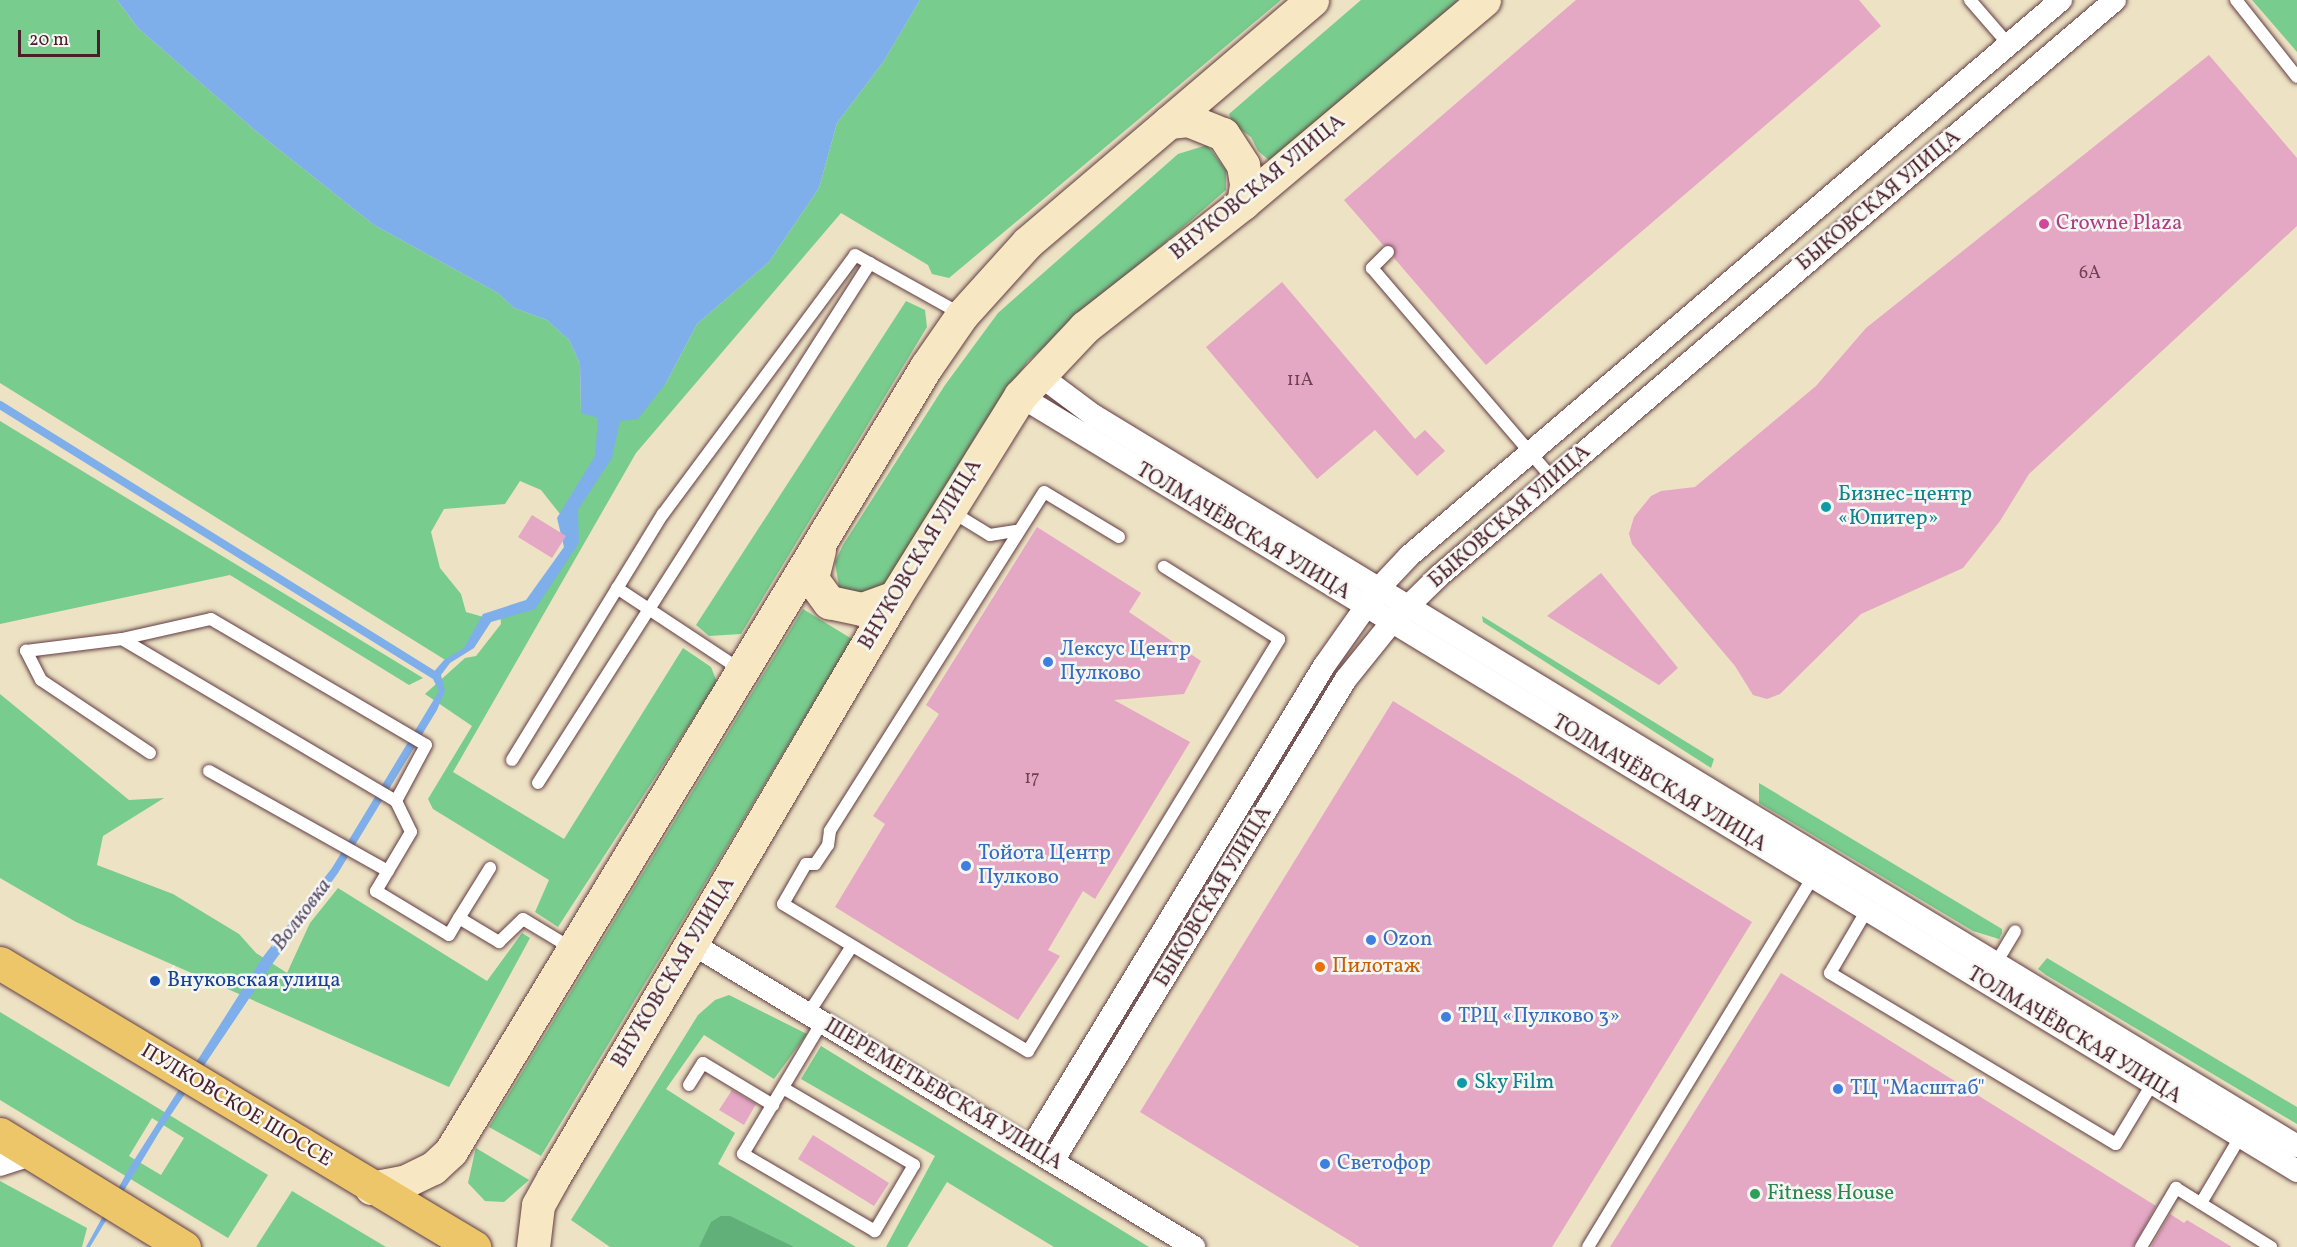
<!DOCTYPE html>
<meta charset="utf-8">
<style>
body{margin:0}
#map{position:relative;width:2297px;height:1247px;overflow:hidden;background:#ede2c4;font-family:Vollkorn,serif}
div>[style]{position:absolute}
[style*='--x']{left:calc(var(--x)*1px);top:calc(var(--y)*1px);width:calc(var(--w)*1px);rotate:calc(var(--a)*1deg)}
.green>*{inset:0;background:#78cc8e}
.forest>*{inset:0;background:#62b079}
.water>*{inset:0;background:#7eafea}
.stream>*{height:8px;margin:-4px;padding:0 4px;transform-origin:4px;border-radius:4px;background:#7eafea}
.building>*{inset:0;background:#e4a7c4}
.roads{filter:drop-shadow(0 0 2px #623c42) drop-shadow(0 0 2px #623c42)}
.lane>*{height:12px;margin:-6px;padding:0 6px;transform-origin:6px;border-radius:6px;background:#fff}
.street>*{height:22px;margin:-11px;padding:0 11px;transform-origin:11px;border-radius:11px;background:#fff}
.secondary>*{height:33px;margin:-16.5px;padding:0 16.5px;transform-origin:16.5px;border-radius:16.5px;background:#f7e8c3}
.highway>*{height:33px;margin:-16.5px;padding:0 16.5px;transform-origin:16.5px;border-radius:16.5px;background:#ecc669}
.dots>*{width:16px;height:16px;translate:-50% -50%;box-sizing:border-box;border:3px solid #f6f6f2;border-radius:50%}
span{translate:-50% -50%;white-space:nowrap;text-align:center;line-height:1.15;-webkit-text-stroke:5px #f6f6f2;paint-order:stroke}
.number-label{font-size:18px;color:#704151}
.number-label span{-webkit-text-stroke-width:0}
.street-label{font-size:21px;color:#4a1f2b}
.hotel-label{font-size:21px;color:#b23c85}
.left{translate:0 -50%;text-align:left}
.culture-label{font-size:21px;color:#0d838f}
.shop-label{font-size:21px;color:#366cbe}
.food-label{font-size:21px;color:#c56008}
.transit-label{font-size:21px;color:#164399}
.leisure-label{font-size:21px;color:#27864d}
.water-label{font-size:22px;color:#5c516e;font-style:italic}
.scale{position:absolute;left:18px;top:30px;width:82px;height:27px;box-sizing:border-box;border:3px solid #4a1f2b;border-top:0;padding-left:8px;font-size:18px;line-height:21px;white-space:nowrap;color:#4a1f2b;-webkit-text-stroke:4px #f6f6f2;paint-order:stroke}
</style>
<div id="map">
<div class="green">
<i style="clip-path:polygon(0 0,117px 0,138px 28px,257px 132px,374px 225px,498px 293px,514px 308px,547px 320px,569px 340px,580px 364px,581px 413px,666px 383px,697px 324px,769px 262px,819px 188px,837px 123px,884px 61px,920px 0,1281px 0,949px 278px,932px 274px,928px 265px,841px 213px,636px 453px,453px 772px,564px 839px,683px 648px,711px 667px,717px 682px,558px 927px,535px 912px,549px 880px,433px 809px,428px 799px,472px 726px,425px 694px,465px 658px,476px 656px,501px 624px,500px 614px,531px 605px,570px 548px,564px 519px,541px 490px,520px 481px,505px 504px,444px 509px,431px 532px,440px 568px,461px 594px,466px 612px,487px 618px,467px 649px,447px 661px,0 383px)"></i>
<i style="clip-path:polygon(1361px 0,1459px 0,1270px 161px,1258px 151px,1251px 137px,1234px 125px,1229px 114px)"></i>
<i style="clip-path:polygon(2252px 0,2297px 0,2297px 52px)"></i>
<i style="clip-path:polygon(1207px 145px,1226px 170px,1226px 190px,1028px 361px,980px 429px,886px 589px,868px 599px,839px 587px,835px 562px,843px 545px,945px 385px,998px 313px,1178px 154px)"></i>
<i style="clip-path:polygon(906px 301px,925px 310px,927px 327px,741px 634px,709px 636px,696px 625px)"></i>
<i style="clip-path:polygon(0 421px,423px 678px,409px 685px,230px 575px,0 624px)"></i>
<i style="clip-path:polygon(803px 609px,852px 639px,541px 1156px,489px 1127px)"></i>
<i style="clip-path:polygon(1482px 616px,1714px 759px,1711px 768px,1483px 622px)"></i>
<i style="clip-path:polygon(0 694px,129px 800px,164px 798px,103px 836px,97px 865px,173px 894px,239px 934px,256px 953px,287px 973px,310px 923px,338px 888px,487px 981px,522px 933px,530px 938px,449px 1087px,76px 922px,0 878px)"></i>
<i style="clip-path:polygon(1759px 783px,2002px 929px,2002px 933px,1999px 939px,1973px 931px,1759px 803px)"></i>
<i style="clip-path:polygon(2047px 958px,2297px 1107px,2297px 1124px,2046px 975px,2038px 969px)"></i>
<i style="clip-path:polygon(729px 995px,807px 1034px,774px 1079px,704px 1035px,666px 1089px,735px 1133px,718px 1164px,856px 1247px,610px 1247px,571px 1220px,698px 1015px,715px 1000px)"></i>
<i style="clip-path:polygon(evenodd,0 1012px,268px 1175px,228px 1238px,0 1100px,0 1012px,152px 1118px,184px 1138px,161px 1175px,129px 1156px,152px 1118px)"></i>
<i style="clip-path:polygon(821px 1046px,1149px 1247px,1054px 1247px,947px 1182px,907px 1247px,886px 1247px,935px 1156px,801px 1079px)"></i>
<i style="clip-path:polygon(476px 1147px,476px 1148px,529px 1180px,504px 1202px,485px 1201px,468px 1183px)"></i>
<i style="clip-path:polygon(0 1181px,87px 1228px,82px 1247px,0 1247px)"></i>
<i style="clip-path:polygon(292px 1191px,386px 1247px,256px 1247px)"></i>
</div>
<div class="forest">
<i style="clip-path:polygon(721px 1216px,730px 1216px,794px 1247px,699px 1247px,711px 1222px)"></i>
</div>
<div class="water">
<i style="clip-path:polygon(117px 0,920px 0,884px 61px,837px 123px,819px 188px,769px 262px,697px 324px,666px 383px,638px 419px,620px 421px,612px 458px,578px 510px,579px 543px,535px 609px,491px 622px,474px 648px,450px 663px,441px 675px,445px 691px,437px 710px,338px 873px,273px 963px,160px 1131px,90px 1247px,86px 1247px,131px 1165px,263px 957px,332px 868px,439px 691px,431px 675px,444px 660px,464px 648px,483px 614px,526px 600px,564px 547px,557px 518px,595px 456px,598px 418px,581px 413px,580px 364px,569px 340px,547px 320px,514px 308px,498px 293px,374px 225px,257px 132px,138px 28px)"></i>
</div>
<div class="stream">
<i style="--x:0;--y:405;--w:511;--a:31.89"></i>
</div>
<div class="building">
<i style="clip-path:polygon(1576px 0,1859px 0,1881px 26px,1486px 365px,1394px 258px,1394px 247px,1383px 245px,1344px 200px)"></i>
<i style="clip-path:polygon(2209px 55px,2297px 158px,2297px 226px,2029px 474px,2000px 521px,1963px 568px,1861px 614px,1780px 694px,1767px 699px,1753px 695px,1735px 666px,1632px 544px,1629px 534px,1634px 517px,1651px 496px,1661px 491px,1695px 487px,1816px 386px,1866px 328px)"></i>
<i style="clip-path:polygon(1282px 282px,1415px 439px,1425px 430px,1445px 451px,1417px 476px,1375px 430px,1317px 479px,1206px 347px)"></i>
<i style="clip-path:polygon(532px 515px,566px 536px,552px 558px,518px 537px)"></i>
<i style="clip-path:polygon(1037px 527px,1141px 593px,1129px 612px,1201px 661px,1184px 694px,1114px 700px,1190px 742px,1095px 899px,1083px 891px,1048px 950px,1060px 956px,1018px 1020px,835px 907px,885px 824px,873px 816px,939px 714px,926px 705px)"></i>
<i style="clip-path:polygon(1601px 573px,1678px 668px,1659px 685px,1547px 616px)"></i>
<i style="clip-path:polygon(1393px 701px,1752px 922px,1552px 1247px,1360px 1247px,1140px 1112px)"></i>
<i style="clip-path:polygon(1781px 973px,2156px 1206px,2133px 1247px,1610px 1247px)"></i>
<i style="clip-path:polygon(732px 1090px,756px 1104px,744px 1125px,719px 1110px)"></i>
<i style="clip-path:polygon(813px 1135px,889px 1183px,874px 1206px,798px 1159px)"></i>
<i style="clip-path:polygon(2170px 1214px,2184px 1223px,2187px 1220px,2232px 1247px,2151px 1247px)"></i>
</div>
<div class="roads">
<div class="lane">
<i style="--x:1970;--y:0;--w:60;--a:49.1"></i>
<i style="--x:2236;--y:0;--w:98;--a:51.6"></i>
<i style="--x:1388;--y:252;--w:23;--a:135"></i>
<i style="--x:1372;--y:268;--w:278;--a:49.4"></i>
<i style="--x:949;--y:510;--w:48;--a:31.4"></i>
<i style="--x:990;--y:535;--w:26;--a:-9"></i>
<i style="--x:1119;--y:537;--w:87;--a:-149"></i>
<i style="--x:1044;--y:492;--w:401;--a:122.3"></i>
<i style="--x:830;--y:831;--w:14;--a:98"></i>
<i style="--x:828;--y:845;--w:23;--a:124"></i>
<i style="--x:815;--y:864;--w:9;--a:180"></i>
<i style="--x:806;--y:864;--w:46;--a:119.9"></i>
<i style="--x:783;--y:904;--w:286;--a:31"></i>
<i style="--x:1028;--y:1051;--w:482;--a:-58.6"></i>
<i style="--x:1279;--y:639;--w:136;--a:-147.9"></i>
<i style="--x:617;--y:588;--w:149;--a:33.5"></i>
<i style="--x:122;--y:639;--w:318;--a:30.6"></i>
<i style="--x:396;--y:801;--w:34;--a:64"></i>
<i style="--x:411;--y:832;--w:69;--a:120.7"></i>
<i style="--x:376;--y:891;--w:85;--a:31.1"></i>
<i style="--x:449;--y:935;--w:20;--a:-60"></i>
<i style="--x:459;--y:918;--w:47;--a:31"></i>
<i style="--x:499;--y:942;--w:33;--a:-44"></i>
<i style="--x:523;--y:919;--w:56;--a:31.1"></i>
<i style="--x:150;--y:753;--w:131;--a:-146.2"></i>
<i style="--x:41;--y:680;--w:33;--a:-117"></i>
<i style="--x:26;--y:651;--w:97;--a:-7.1"></i>
<i style="--x:122;--y:639;--w:91;--a:-12.7"></i>
<i style="--x:211;--y:619;--w:249;--a:30.4"></i>
<i style="--x:426;--y:745;--w:64;--a:118.2"></i>
<i style="--x:512;--y:760;--w:289;--a:-58.5"></i>
<i style="--x:663;--y:514;--w:322;--a:-53.4"></i>
<i style="--x:855;--y:255;--w:121;--a:29.1"></i>
<i style="--x:209;--y:771;--w:205;--a:29.2"></i>
<i style="--x:538;--y:783;--w:617;--a:-57.44"></i>
<i style="--x:1867;--y:910;--w:73;--a:120.4"></i>
<i style="--x:1830;--y:973;--w:333;--a:30.9"></i>
<i style="--x:2116;--y:1144;--w:70;--a:-59"></i>
<i style="--x:459;--y:918;--w:59;--a:-58.2"></i>
<i style="--x:1996;--y:963;--w:37;--a:-59"></i>
<i style="--x:808;--y:1014;--w:81;--a:-57.1"></i>
<i style="--x:689;--y:1085;--w:26;--a:-58"></i>
<i style="--x:703;--y:1063;--w:82;--a:31"></i>
<i style="--x:783;--y:1088;--w:152;--a:30.4"></i>
<i style="--x:914;--y:1165;--w:77;--a:120.6"></i>
<i style="--x:875;--y:1231;--w:153;--a:-149.7"></i>
<i style="--x:743;--y:1154;--w:154;--a:-59.1"></i>
<i style="--x:2201;--y:1203;--w:77;--a:-59.4"></i>
<i style="--x:1588;--y:1247;--w:435;--a:-58.7"></i>
<i style="--x:2141;--y:1247;--w:69;--a:-59.3"></i>
<i style="--x:2176;--y:1188;--w:112;--a:31.8"></i>
</div>
<div class="street">
<i style="--x:1038;--y:374;--w:69;--a:36.7"></i>
<i style="--x:1093;--y:415;--w:1409;--a:31.26"></i>
<i style="--x:1020;--y:396;--w:1494;--a:31.25"></i>
<i style="--x:691;--y:943;--w:588;--a:31.15"></i>
<i style="--x:1031;--y:1148;--w:564;--a:-58.71"></i>
<i style="--x:1324;--y:666;--w:95;--a:-54.8"></i>
<i style="--x:1379;--y:588;--w:44;--a:-46.8"></i>
<i style="--x:1409;--y:556;--w:857;--a:-40.46"></i>
<i style="--x:1053;--y:1161;--w:564;--a:-58.71"></i>
<i style="--x:1346;--y:679;--w:73;--a:-51.1"></i>
<i style="--x:1392;--y:622;--w:66;--a:-44.4"></i>
<i style="--x:1439;--y:576;--w:888;--a:-40.43"></i>
<i style="--x:0;--y:1165;--w:35;--a:-18"></i>
</div>
<div class="secondary">
<i style="--x:1169;--y:122;--w:19;--a:-6"></i>
<i style="--x:1188;--y:120;--w:38;--a:22"></i>
<i style="--x:1223;--y:134;--w:37;--a:57"></i>
<i style="--x:1243;--y:165;--w:20;--a:81"></i>
<i style="--x:1246;--y:185;--w:18;--a:99"></i>
<i style="--x:819;--y:550;--w:30;--a:104"></i>
<i style="--x:812;--y:579;--w:29;--a:54"></i>
<i style="--x:829;--y:602;--w:34;--a:12"></i>
<i style="--x:862;--y:609;--w:35;--a:-20"></i>
<i style="--x:371;--y:1188;--w:36;--a:-11"></i>
<i style="--x:406;--y:1181;--w:30;--a:-26"></i>
<i style="--x:433;--y:1168;--w:25;--a:-43"></i>
<i style="--x:451;--y:1151;--w:917;--a:-58.79"></i>
<i style="--x:926;--y:367;--w:63;--a:-55.3"></i>
<i style="--x:962;--y:315;--w:98;--a:-47.9"></i>
<i style="--x:1028;--y:242;--w:373;--a:-40.4"></i>
<i style="--x:533;--y:1247;--w:42;--a:-83.2"></i>
<i style="--x:538;--y:1205;--w:31;--a:-61"></i>
<i style="--x:553;--y:1178;--w:674;--a:-59.52"></i>
<i style="--x:895;--y:597;--w:237;--a:-58.1"></i>
<i style="--x:1020;--y:396;--w:95;--a:-46.7"></i>
<i style="--x:1085;--y:327;--w:201;--a:-38.1"></i>
<i style="--x:1243;--y:203;--w:315;--a:-40.1"></i>
</div>
<div class="highway">
<i style="--x:0;--y:963;--w:553;--a:30.93"></i>
<i style="--x:0;--y:1134;--w:216;--a:31.6"></i>
</div>
</div>
<div class="dots">
<i style="left:2044px;top:224px;background:#d1479c"></i>
<i style="left:1826px;top:507px;background:#0f9aa8"></i>
<i style="left:1048px;top:662px;background:#3f7fe0"></i>
<i style="left:966px;top:866px;background:#3f7fe0"></i>
<i style="left:1371px;top:940px;background:#3f7fe0"></i>
<i style="left:1320px;top:967px;background:#e8710a"></i>
<i style="left:155px;top:981px;background:#1a4fb4"></i>
<i style="left:1446px;top:1017px;background:#3f7fe0"></i>
<i style="left:1462px;top:1083px;background:#0f9aa8"></i>
<i style="left:1838px;top:1089px;background:#3f7fe0"></i>
<i style="left:1325px;top:1164px;background:#3f7fe0"></i>
<i style="left:1755px;top:1194px;background:#2e9e5b"></i>
</div>
<div class="number-label">
<span style="left:2090px;top:274px">6А</span>
<span style="left:1300px;top:381px">11А</span>
<span style="left:1032px;top:779px">17</span>
</div>
<div class="street-label">
<span style="left:1258px;top:188px;rotate:-39deg">ВНУКОВСКАЯ УЛИЦА</span>
<span style="left:1879px;top:201px;rotate:-40deg">БЫКОВСКАЯ УЛИЦА</span>
<span style="left:1510px;top:517px;rotate:-41deg">БЫКОВСКАЯ УЛИЦА</span>
<span style="left:1243px;top:532px;rotate:31deg">ТОЛМАЧЁВСКАЯ УЛИЦА</span>
<span style="left:921px;top:555px;rotate:-59deg">ВНУКОВСКАЯ УЛИЦА</span>
<span style="left:1659px;top:784px;rotate:31deg">ТОЛМАЧЁВСКАЯ УЛИЦА</span>
<span style="left:1214px;top:897px;rotate:-59deg">БЫКОВСКАЯ УЛИЦА</span>
<span style="left:674px;top:973px;rotate:-59deg">ВНУКОВСКАЯ УЛИЦА</span>
<span style="left:2074px;top:1036px;rotate:31deg">ТОЛМАЧЁВСКАЯ УЛИЦА</span>
<span style="left:943px;top:1095px;rotate:31deg">ШЕРЕМЕТЬЕВСКАЯ УЛИЦА</span>
<span style="left:236px;top:1106px;rotate:31deg">ПУЛКОВСКОЕ ШОССЕ</span>
</div>
<div class="hotel-label">
<span class="left" style="left:2056px;top:224px">Crowne Plaza</span>
</div>
<div class="culture-label">
<span class="left" style="left:1838px;top:507px">Бизнес-центр<br>«Юпитер»</span>
<span class="left" style="left:1474px;top:1083px">Sky Film</span>
</div>
<div class="shop-label">
<span class="left" style="left:1060px;top:662px">Лексус Центр<br>Пулково</span>
<span class="left" style="left:978px;top:866px">Тойота Центр<br>Пулково</span>
<span class="left" style="left:1383px;top:940px">Ozon</span>
<span class="left" style="left:1458px;top:1017px">ТРЦ «Пулково 3»</span>
<span class="left" style="left:1850px;top:1089px">ТЦ "Масштаб"</span>
<span class="left" style="left:1337px;top:1164px">Светофор</span>
</div>
<div class="food-label">
<span class="left" style="left:1332px;top:967px">Пилотаж</span>
</div>
<div class="transit-label">
<span class="left" style="left:167px;top:981px">Внуковская улица</span>
</div>
<div class="leisure-label">
<span class="left" style="left:1767px;top:1194px">Fitness House</span>
</div>
<div class="water-label">
<span style="left:302px;top:915px;rotate:-53deg">Волковка</span>
</div>
<div class="scale">20 m</div>
</div>
